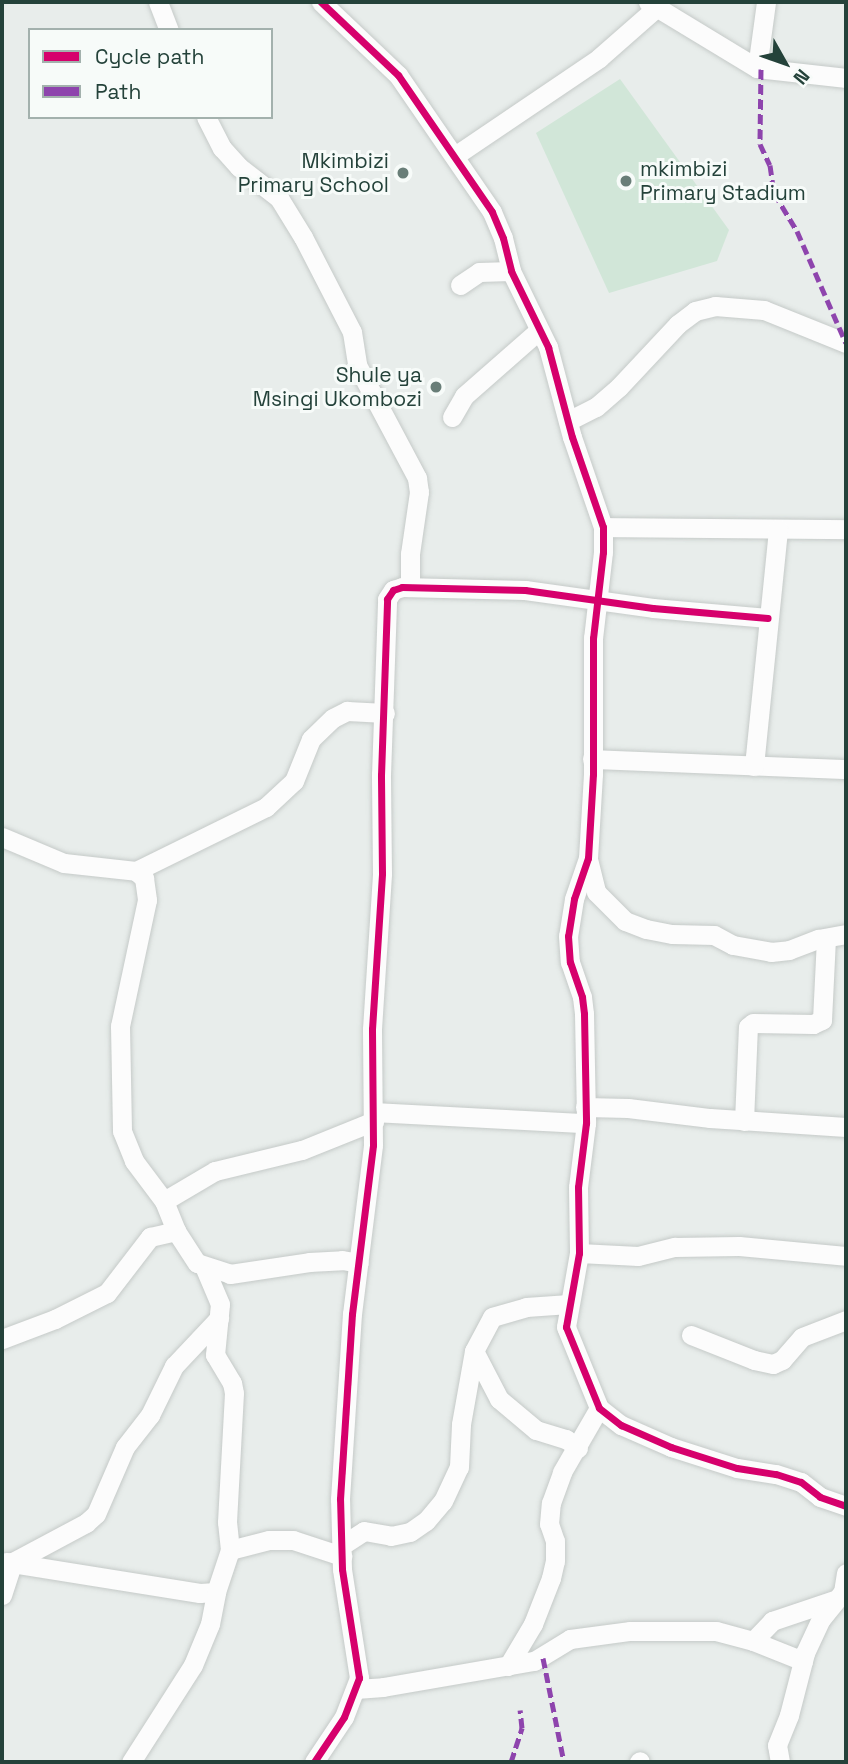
<!DOCTYPE html>
<style>
body{margin:0}
#map{position:relative;width:848px;height:1764px;overflow:hidden;background:#e8edeb;font-family:"Space Grotesk",sans-serif}
div>[style]{position:absolute}
[style*='--x']{left:calc(var(--x)*1px);top:calc(var(--y)*1px);width:calc(var(--w)*1px);rotate:calc(var(--a)*1deg)}
.green>*{inset:0;background:#d1e6d8}
.roads{filter:drop-shadow(0 0 2px #c5cac8) drop-shadow(0 0 2px #c5cac8)}
.minor>*{height:19px;margin:-9.5px;padding:0 9.5px;transform-origin:9.5px;border-radius:9.5px;background:#fcfcfc}
.quiet>*{height:5px;margin-top:-2.5px;transform-origin:0;background:repeating-linear-gradient(90deg,#8e44ad 0 10px,transparent 0 15px)}
.cycleway>*{height:7px;margin:-3.5px;padding:0 3.5px;transform-origin:3.5px;border-radius:3.5px;background:#d6006c}
.dots>*{width:19px;height:19px;translate:-50% -50%;box-sizing:border-box;border:4px solid #f7fbf9;border-radius:50%}
span{translate:-50% -50%;white-space:nowrap;text-align:center;line-height:1.15;-webkit-text-stroke:6px #f7fbf9;paint-order:stroke}
.poi-label{font-size:21px;color:#24423a}
.right{translate:-100% -50%;text-align:right}
.left{translate:0 -50%;text-align:left}
.frame{position:absolute;inset:0;border:4px solid #24423a;pointer-events:none}
.legend{position:absolute;left:28px;top:28px;width:245px;height:91px;box-sizing:border-box;background:#f7fbf9;border:2px solid #a3b1ad;margin:0;padding:9px 12px;list-style:none;font-size:21px;color:#24423a}
.legend li{display:flex;align-items:center;gap:14px;height:35px}
.legend b{width:35px;border:2px solid #a3b1ad}
.north{position:absolute;left:750px;top:28px;width:70px;height:70px;-webkit-text-stroke:5px #f7fbf9;paint-order:stroke;rotate:130deg;font-size:19px;font-weight:700;line-height:28px;text-align:center;color:#24423a}
.north::after{content:'';display:block;margin:auto;width:24px;height:32px;background:#24423a;clip-path:polygon(50% 0,100% 100%,50% 72%,0 100%)}
</style>
<div id="map">
<div class="green">
<i style="clip-path:polygon(620px 79px,729px 230px,717px 261px,609px 293px,536px 133px)"></i>
</div>
<div class="roads">
<div class="minor">
<i style="--x:158;--y:2;--w:30;--a:69"></i>
<i style="--x:321;--y:2;--w:106;--a:43.5"></i>
<i style="--x:398;--y:75;--w:166;--a:55.5"></i>
<i style="--x:492;--y:212;--w:28;--a:67"></i>
<i style="--x:503;--y:238;--w:34;--a:76"></i>
<i style="--x:511;--y:271;--w:85;--a:64"></i>
<i style="--x:548;--y:347;--w:93;--a:75.1"></i>
<i style="--x:572;--y:437;--w:95;--a:71"></i>
<i style="--x:603;--y:527;--w:25;--a:90"></i>
<i style="--x:603;--y:552;--w:87;--a:96.6"></i>
<i style="--x:593;--y:638;--w:136;--a:90"></i>
<i style="--x:593;--y:774;--w:84;--a:93.4"></i>
<i style="--x:588;--y:858;--w:43;--a:108.9"></i>
<i style="--x:574;--y:899;--w:37;--a:99"></i>
<i style="--x:568;--y:936;--w:26;--a:86"></i>
<i style="--x:570;--y:962;--w:37;--a:71"></i>
<i style="--x:582;--y:997;--w:17;--a:83"></i>
<i style="--x:584;--y:1014;--w:109;--a:88.9"></i>
<i style="--x:586;--y:1123;--w:64;--a:97.1"></i>
<i style="--x:578;--y:1187;--w:66;--a:89.1"></i>
<i style="--x:579;--y:1253;--w:75;--a:100"></i>
<i style="--x:566;--y:1327;--w:87;--a:67.8"></i>
<i style="--x:599;--y:1408;--w:28;--a:38"></i>
<i style="--x:621;--y:1425;--w:55;--a:23.7"></i>
<i style="--x:671;--y:1447;--w:69;--a:17.7"></i>
<i style="--x:737;--y:1468;--w:39;--a:9"></i>
<i style="--x:776;--y:1474;--w:26;--a:18"></i>
<i style="--x:801;--y:1482;--w:24;--a:38"></i>
<i style="--x:820;--y:1497;--w:28;--a:19"></i>
<i style="--x:648;--y:2;--w:127;--a:31.2"></i>
<i style="--x:757;--y:68;--w:90;--a:6.4"></i>
<i style="--x:757;--y:68;--w:67;--a:-82.2"></i>
<i style="--x:206;--y:117;--w:35;--a:63"></i>
<i style="--x:222;--y:148;--w:25;--a:48"></i>
<i style="--x:239;--y:167;--w:51;--a:37.8"></i>
<i style="--x:279;--y:198;--w:46;--a:58.4"></i>
<i style="--x:303;--y:237;--w:107;--a:62.7"></i>
<i style="--x:352;--y:332;--w:33;--a:81"></i>
<i style="--x:357;--y:365;--w:128;--a:62"></i>
<i style="--x:417;--y:478;--w:14;--a:82"></i>
<i style="--x:419;--y:492;--w:63;--a:98.3"></i>
<i style="--x:410;--y:554;--w:32;--a:90"></i>
<i style="--x:456;--y:155;--w:173;--a:-34.1"></i>
<i style="--x:599;--y:58;--w:76;--a:-41.3"></i>
<i style="--x:460;--y:285;--w:23;--a:-34"></i>
<i style="--x:479;--y:272;--w:32;--a:-2"></i>
<i style="--x:452;--y:417;--w:24;--a:-60"></i>
<i style="--x:464;--y:396;--w:98;--a:-41.3"></i>
<i style="--x:568;--y:421;--w:31;--a:-27"></i>
<i style="--x:596;--y:407;--w:30;--a:-41"></i>
<i style="--x:619;--y:387;--w:86;--a:-46.9"></i>
<i style="--x:678;--y:324;--w:21;--a:-37"></i>
<i style="--x:695;--y:311;--w:21;--a:-14"></i>
<i style="--x:715;--y:306;--w:49;--a:4.7"></i>
<i style="--x:764;--y:310;--w:88;--a:21.9"></i>
<i style="--x:603;--y:527;--w:243;--a:0.5"></i>
<i style="--x:592;--y:759;--w:254;--a:2.3"></i>
<i style="--x:754;--y:766;--w:238;--a:-84.2"></i>
<i style="--x:2;--y:837;--w:67;--a:22.8"></i>
<i style="--x:64;--y:863;--w:72;--a:6.3"></i>
<i style="--x:136;--y:871;--w:11;--a:41"></i>
<i style="--x:144;--y:878;--w:22;--a:82"></i>
<i style="--x:147;--y:900;--w:129;--a:102.1"></i>
<i style="--x:120;--y:1026;--w:105;--a:88.9"></i>
<i style="--x:122;--y:1131;--w:32;--a:68"></i>
<i style="--x:134;--y:1161;--w:50;--a:53.1"></i>
<i style="--x:164;--y:1201;--w:32;--a:68"></i>
<i style="--x:176;--y:1231;--w:38;--a:57"></i>
<i style="--x:197;--y:1263;--w:35;--a:18"></i>
<i style="--x:230;--y:1274;--w:80;--a:-8.6"></i>
<i style="--x:309;--y:1262;--w:33;--a:-3"></i>
<i style="--x:342;--y:1260;--w:17;--a:10"></i>
<i style="--x:588;--y:859;--w:34;--a:76"></i>
<i style="--x:596;--y:892;--w:41;--a:45"></i>
<i style="--x:625;--y:921;--w:22;--a:21"></i>
<i style="--x:646;--y:929;--w:26;--a:11"></i>
<i style="--x:672;--y:934;--w:42;--a:1.4"></i>
<i style="--x:714;--y:935;--w:21;--a:28"></i>
<i style="--x:733;--y:945;--w:39;--a:10"></i>
<i style="--x:771;--y:952;--w:18;--a:-6"></i>
<i style="--x:789;--y:950;--w:31;--a:-21"></i>
<i style="--x:818;--y:939;--w:28;--a:-10"></i>
<i style="--x:136;--y:871;--w:145;--a:-26.2"></i>
<i style="--x:266;--y:807;--w:38;--a:-43"></i>
<i style="--x:294;--y:781;--w:45;--a:-68"></i>
<i style="--x:311;--y:739;--w:30;--a:-44"></i>
<i style="--x:333;--y:718;--w:16;--a:-27"></i>
<i style="--x:347;--y:711;--w:38;--a:3"></i>
<i style="--x:585;--y:1107;--w:43;--a:1.3"></i>
<i style="--x:628;--y:1108;--w:83;--a:7"></i>
<i style="--x:710;--y:1118;--w:136;--a:3.8"></i>
<i style="--x:373;--y:1112;--w:213;--a:3"></i>
<i style="--x:744;--y:1121;--w:94;--a:-87.6"></i>
<i style="--x:748;--y:1027;--w:6;--a:-39"></i>
<i style="--x:753;--y:1023;--w:60;--a:1"></i>
<i style="--x:813;--y:1024;--w:10;--a:-24"></i>
<i style="--x:822;--y:1020;--w:82;--a:-87.2"></i>
<i style="--x:164;--y:1201;--w:59;--a:-30.5"></i>
<i style="--x:215;--y:1171;--w:89;--a:-13.6"></i>
<i style="--x:302;--y:1150;--w:78;--a:-21.9"></i>
<i style="--x:579;--y:1253;--w:59;--a:2.9"></i>
<i style="--x:638;--y:1256;--w:38;--a:-14"></i>
<i style="--x:675;--y:1247;--w:64;--a:-0.9"></i>
<i style="--x:739;--y:1246;--w:107;--a:5.3"></i>
<i style="--x:691;--y:1335;--w:68;--a:21.6"></i>
<i style="--x:754;--y:1360;--w:19;--a:12"></i>
<i style="--x:773;--y:1364;--w:10;--a:-24"></i>
<i style="--x:782;--y:1360;--w:30;--a:-49"></i>
<i style="--x:802;--y:1337;--w:47;--a:-21.1"></i>
<i style="--x:2;--y:1339;--w:57;--a:-20.7"></i>
<i style="--x:55;--y:1319;--w:58;--a:-26.6"></i>
<i style="--x:107;--y:1293;--w:71;--a:-52.5"></i>
<i style="--x:150;--y:1237;--w:27;--a:-13"></i>
<i style="--x:474;--y:1351;--w:54;--a:62.5"></i>
<i style="--x:499;--y:1399;--w:48;--a:40"></i>
<i style="--x:536;--y:1430;--w:31;--a:17"></i>
<i style="--x:566;--y:1439;--w:15;--a:37"></i>
<i style="--x:341;--y:1546;--w:27;--a:-33"></i>
<i style="--x:364;--y:1531;--w:27;--a:10"></i>
<i style="--x:391;--y:1536;--w:19;--a:-12"></i>
<i style="--x:410;--y:1532;--w:19;--a:-35"></i>
<i style="--x:426;--y:1521;--w:26;--a:-50"></i>
<i style="--x:443;--y:1501;--w:38;--a:-65"></i>
<i style="--x:459;--y:1467;--w:43;--a:-87.3"></i>
<i style="--x:461;--y:1424;--w:74;--a:-79.9"></i>
<i style="--x:474;--y:1351;--w:38;--a:-62"></i>
<i style="--x:492;--y:1317;--w:35;--a:-16"></i>
<i style="--x:526;--y:1307;--w:43;--a:-4"></i>
<i style="--x:230;--y:1550;--w:40;--a:-14.4"></i>
<i style="--x:269;--y:1540;--w:24;--a:0"></i>
<i style="--x:293;--y:1540;--w:52;--a:18.1"></i>
<i style="--x:6;--y:1562;--w:196;--a:9.1"></i>
<i style="--x:200;--y:1593;--w:16;--a:-4"></i>
<i style="--x:2;--y:1595;--w:35;--a:-72"></i>
<i style="--x:13;--y:1562;--w:83;--a:-28.1"></i>
<i style="--x:86;--y:1523;--w:13;--a:-42"></i>
<i style="--x:96;--y:1514;--w:73;--a:-66.6"></i>
<i style="--x:125;--y:1447;--w:41;--a:-52"></i>
<i style="--x:150;--y:1415;--w:55;--a:-63.9"></i>
<i style="--x:174;--y:1366;--w:66;--a:-46.8"></i>
<i style="--x:753;--y:1641;--w:28;--a:-46"></i>
<i style="--x:772;--y:1621;--w:65;--a:-18.7"></i>
<i style="--x:508;--y:1666;--w:49;--a:-59.2"></i>
<i style="--x:533;--y:1624;--w:49;--a:-68.6"></i>
<i style="--x:551;--y:1578;--w:17;--a:-77"></i>
<i style="--x:555;--y:1561;--w:20;--a:-90"></i>
<i style="--x:555;--y:1541;--w:18;--a:-109"></i>
<i style="--x:549;--y:1524;--w:21;--a:-85"></i>
<i style="--x:551;--y:1503;--w:33;--a:-70"></i>
<i style="--x:562;--y:1472;--w:74;--a:-60"></i>
<i style="--x:356;--y:1689;--w:27;--a:-4"></i>
<i style="--x:383;--y:1687;--w:153;--a:-9.8"></i>
<i style="--x:534;--y:1661;--w:42;--a:-31.4"></i>
<i style="--x:570;--y:1639;--w:61;--a:-7.6"></i>
<i style="--x:630;--y:1631;--w:86;--a:0"></i>
<i style="--x:716;--y:1631;--w:38;--a:15"></i>
<i style="--x:753;--y:1641;--w:54;--a:21.8"></i>
<i style="--x:131;--y:1762;--w:115;--a:-57.4"></i>
<i style="--x:193;--y:1665;--w:44;--a:-67.5"></i>
<i style="--x:210;--y:1624;--w:33;--a:-79"></i>
<i style="--x:216;--y:1592;--w:44;--a:-71.6"></i>
<i style="--x:230;--y:1550;--w:28;--a:-96"></i>
<i style="--x:227;--y:1522;--w:129;--a:-86.9"></i>
<i style="--x:234;--y:1393;--w:10;--a:-101"></i>
<i style="--x:232;--y:1383;--w:33;--a:-121"></i>
<i style="--x:215;--y:1355;--w:51;--a:-84.4"></i>
<i style="--x:220;--y:1304;--w:39;--a:-113"></i>
<i style="--x:314;--y:1762;--w:54;--a:-56.3"></i>
<i style="--x:344;--y:1717;--w:42;--a:-69"></i>
<i style="--x:359;--y:1678;--w:110;--a:-98.9"></i>
<i style="--x:342;--y:1569;--w:70;--a:-91.6"></i>
<i style="--x:340;--y:1499;--w:185;--a:-86.3"></i>
<i style="--x:352;--y:1314;--w:170;--a:-82.9"></i>
<i style="--x:373;--y:1145;--w:116;--a:-90.5"></i>
<i style="--x:372;--y:1029;--w:156;--a:-86.3"></i>
<i style="--x:382;--y:873;--w:98;--a:-90.6"></i>
<i style="--x:381;--y:775;--w:176;--a:-88"></i>
<i style="--x:387;--y:599;--w:11;--a:-56"></i>
<i style="--x:393;--y:590;--w:9;--a:-18"></i>
<i style="--x:402;--y:587;--w:123;--a:1.4"></i>
<i style="--x:525;--y:590;--w:129;--a:8"></i>
<i style="--x:653;--y:608;--w:115;--a:5"></i>
<i style="--x:639;--y:1762;--w:1;--a:-45"></i>
<i style="--x:780;--y:1762;--w:17;--a:-100"></i>
<i style="--x:777;--y:1745;--w:32;--a:-68"></i>
<i style="--x:789;--y:1715;--w:64;--a:-75.5"></i>
<i style="--x:805;--y:1653;--w:38;--a:-65"></i>
<i style="--x:821;--y:1619;--w:35;--a:-51"></i>
<i style="--x:843;--y:1592;--w:19;--a:-81"></i>
</div>
</div>
<div class="quiet">
<i style="--x:761;--y:69;--w:75;--a:90.8"></i>
<i style="--x:760;--y:144;--w:23;--a:65"></i>
<i style="--x:770;--y:165;--w:28;--a:82"></i>
<i style="--x:774;--y:193;--w:44;--a:58.8"></i>
<i style="--x:797;--y:231;--w:122;--a:66.4"></i>
<i style="--x:543;--y:1658;--w:106;--a:78.6"></i>
<i style="--x:511;--y:1762;--w:36;--a:-72"></i>
<i style="--x:522;--y:1728;--w:18;--a:-96"></i>
</div>
<div class="cycleway">
<i style="--x:321;--y:2;--w:106;--a:43.5"></i>
<i style="--x:398;--y:75;--w:166;--a:55.5"></i>
<i style="--x:492;--y:212;--w:28;--a:67"></i>
<i style="--x:503;--y:238;--w:34;--a:76"></i>
<i style="--x:511;--y:271;--w:85;--a:64"></i>
<i style="--x:548;--y:347;--w:93;--a:75.1"></i>
<i style="--x:572;--y:437;--w:95;--a:71"></i>
<i style="--x:603;--y:527;--w:25;--a:90"></i>
<i style="--x:603;--y:552;--w:87;--a:96.6"></i>
<i style="--x:593;--y:638;--w:136;--a:90"></i>
<i style="--x:593;--y:774;--w:84;--a:93.4"></i>
<i style="--x:588;--y:858;--w:43;--a:108.9"></i>
<i style="--x:574;--y:899;--w:37;--a:99"></i>
<i style="--x:568;--y:936;--w:26;--a:86"></i>
<i style="--x:570;--y:962;--w:37;--a:71"></i>
<i style="--x:582;--y:997;--w:17;--a:83"></i>
<i style="--x:584;--y:1014;--w:109;--a:88.9"></i>
<i style="--x:586;--y:1123;--w:64;--a:97.1"></i>
<i style="--x:578;--y:1187;--w:66;--a:89.1"></i>
<i style="--x:579;--y:1253;--w:75;--a:100"></i>
<i style="--x:566;--y:1327;--w:87;--a:67.8"></i>
<i style="--x:599;--y:1408;--w:28;--a:38"></i>
<i style="--x:621;--y:1425;--w:55;--a:23.7"></i>
<i style="--x:671;--y:1447;--w:69;--a:17.7"></i>
<i style="--x:737;--y:1468;--w:39;--a:9"></i>
<i style="--x:776;--y:1474;--w:26;--a:18"></i>
<i style="--x:801;--y:1482;--w:24;--a:38"></i>
<i style="--x:820;--y:1497;--w:28;--a:19"></i>
<i style="--x:314;--y:1762;--w:54;--a:-56.3"></i>
<i style="--x:344;--y:1717;--w:42;--a:-69"></i>
<i style="--x:359;--y:1678;--w:110;--a:-98.9"></i>
<i style="--x:342;--y:1569;--w:70;--a:-91.6"></i>
<i style="--x:340;--y:1499;--w:185;--a:-86.3"></i>
<i style="--x:352;--y:1314;--w:170;--a:-82.9"></i>
<i style="--x:373;--y:1145;--w:116;--a:-90.5"></i>
<i style="--x:372;--y:1029;--w:156;--a:-86.3"></i>
<i style="--x:382;--y:873;--w:98;--a:-90.6"></i>
<i style="--x:381;--y:775;--w:176;--a:-88"></i>
<i style="--x:387;--y:599;--w:11;--a:-56"></i>
<i style="--x:393;--y:590;--w:9;--a:-18"></i>
<i style="--x:402;--y:587;--w:123;--a:1.4"></i>
<i style="--x:525;--y:590;--w:129;--a:8"></i>
<i style="--x:653;--y:608;--w:115;--a:5"></i>
</div>
<div class="dots">
<i style="left:403px;top:173px;background:#697e78"></i>
<i style="left:626px;top:181px;background:#697e78"></i>
<i style="left:436px;top:387px;background:#697e78"></i>
</div>
<div class="poi-label">
<span class="right" style="left:389px;top:173px">Mkimbizi<br>Primary School</span>
<span class="left" style="left:640px;top:181px">mkimbizi<br>Primary Stadium</span>
<span class="right" style="left:422px;top:387px">Shule ya<br>Msingi Ukombozi</span>
</div>
<div class="frame"></div>
<ul class="legend">
<li><b style="height:9px;background:#d6006c"></b>Cycle path</li>
<li><b style="height:9px;background:#8e44ad"></b>Path</li>
</ul>
<div class="north">N</div>
</div>
